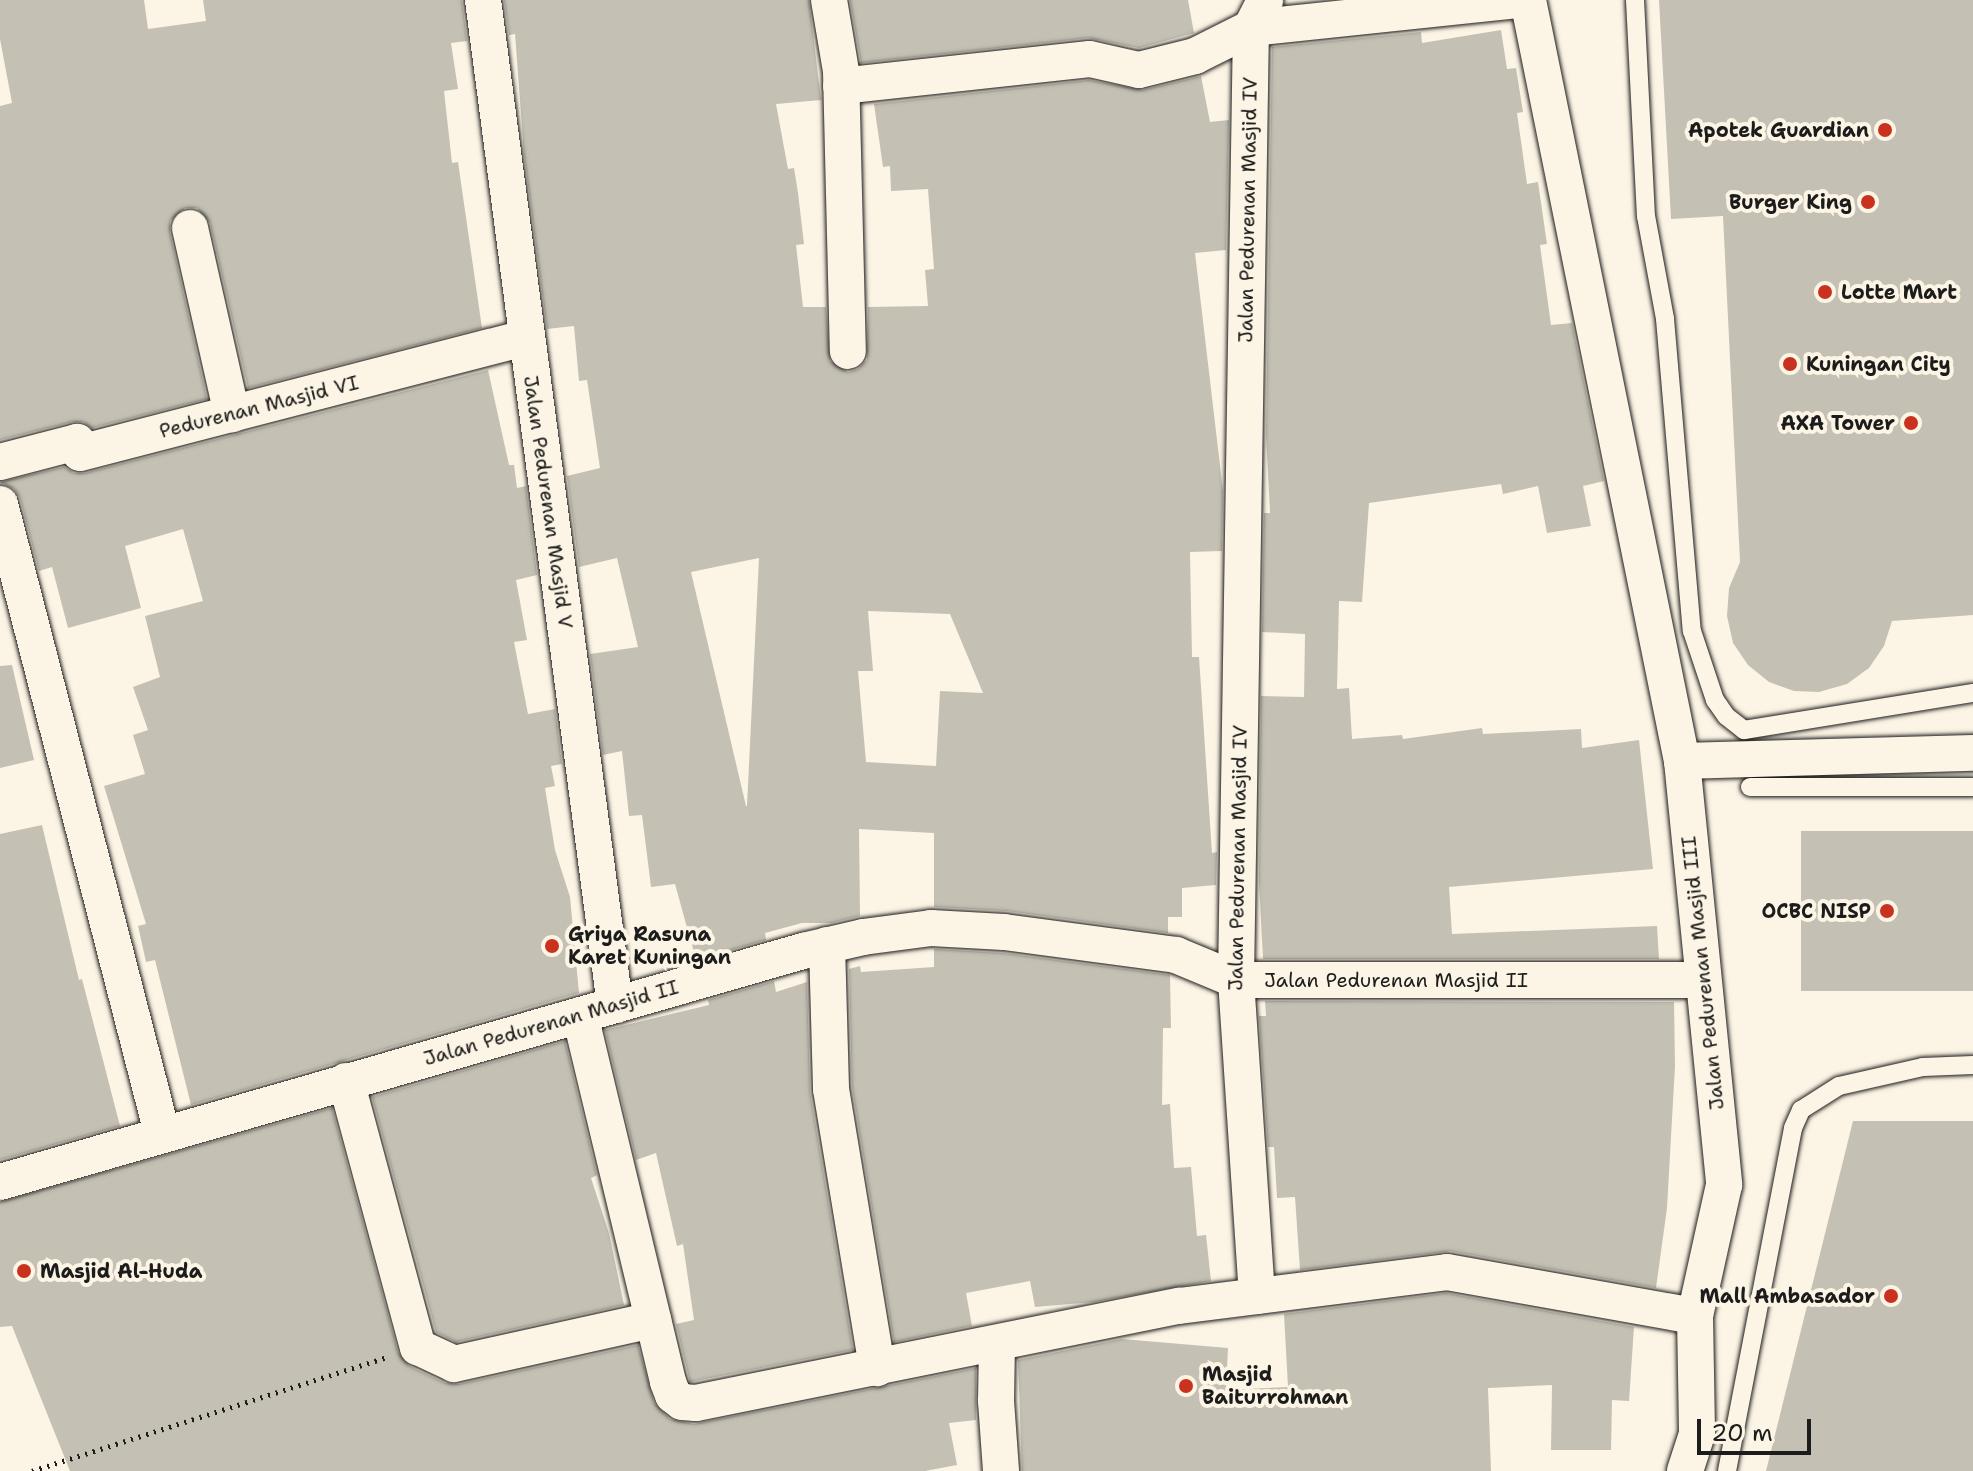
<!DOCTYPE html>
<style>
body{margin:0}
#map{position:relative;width:1973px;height:1471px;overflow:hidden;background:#fcf5e5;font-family:"Shantell Sans",sans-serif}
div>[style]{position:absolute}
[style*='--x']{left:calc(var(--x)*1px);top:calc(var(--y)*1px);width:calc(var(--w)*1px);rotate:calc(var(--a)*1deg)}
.building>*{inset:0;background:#c4c0b3}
.path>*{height:5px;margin-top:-2.5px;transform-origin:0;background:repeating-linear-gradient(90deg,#1c1c1c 0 2px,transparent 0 8px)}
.roads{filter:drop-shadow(0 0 2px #1c1c1c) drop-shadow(0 0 2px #1c1c1c)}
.lane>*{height:18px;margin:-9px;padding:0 9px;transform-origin:9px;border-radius:9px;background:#fcf5e5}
.street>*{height:36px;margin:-18px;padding:0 18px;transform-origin:18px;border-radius:18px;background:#fcf5e5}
.dots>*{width:22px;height:22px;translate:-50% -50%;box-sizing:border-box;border:4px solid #fcf5e5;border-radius:50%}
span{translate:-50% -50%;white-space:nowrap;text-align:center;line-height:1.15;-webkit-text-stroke:8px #fcf5e5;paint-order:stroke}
.poi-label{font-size:20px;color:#1c1c1c;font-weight:700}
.right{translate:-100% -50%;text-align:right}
.left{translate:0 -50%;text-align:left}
.street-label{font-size:20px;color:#1c1c1c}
.scale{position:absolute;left:1697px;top:1419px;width:114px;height:36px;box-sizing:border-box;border:4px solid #1c1c1c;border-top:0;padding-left:10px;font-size:24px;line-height:28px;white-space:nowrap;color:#1c1c1c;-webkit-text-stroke:6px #fcf5e5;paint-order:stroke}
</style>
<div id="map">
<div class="building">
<i style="clip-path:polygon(0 0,144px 0,148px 29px,206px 21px,203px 0,462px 0,467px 41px,451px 43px,458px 89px,444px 91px,452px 163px,458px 162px,482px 328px,248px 388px,210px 223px,197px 208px,185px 208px,170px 221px,170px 233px,207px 399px,92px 428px,83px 422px,72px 422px,0 440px,0 106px,12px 103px,0 39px)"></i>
<i style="clip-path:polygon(evenodd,504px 0,809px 0,821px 100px,776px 104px,788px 169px,794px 168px,798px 193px,804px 244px,796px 245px,803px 307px,826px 307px,830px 361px,848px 372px,858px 369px,867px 360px,868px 307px,928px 306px,925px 270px,934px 269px,928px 189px,891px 191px,890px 166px,883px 167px,874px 104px,1089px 80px,1143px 90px,1201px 76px,1210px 122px,1229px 120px,1226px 250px,1195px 253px,1223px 491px,1222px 551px,1190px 552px,1192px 657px,1199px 657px,1212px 853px,1217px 852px,1216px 885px,1182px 888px,1182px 917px,1168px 917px,1168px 933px,1007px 911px,934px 907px,934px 833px,859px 829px,860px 916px,831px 923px,802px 923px,765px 933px,766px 940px,696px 960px,675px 884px,651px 887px,642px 815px,629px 816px,622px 751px,603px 755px,590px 654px,638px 647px,617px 558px,579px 567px,567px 476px,600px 468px,587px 380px,579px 381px,574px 326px,547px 329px,524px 154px,515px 34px,509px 35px,504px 0,759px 558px,747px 806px,746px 806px,691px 572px,759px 558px,504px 0,868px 611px,950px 614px,983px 693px,940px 691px,936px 766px,866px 762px,858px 671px,873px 671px,868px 611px)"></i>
<i style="clip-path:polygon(850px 0,1188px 0,1194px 33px,1139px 48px,1088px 38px,861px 63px)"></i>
<i style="clip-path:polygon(1659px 0,1973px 0,1973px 615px,1892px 621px,1884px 646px,1869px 668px,1847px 684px,1819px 692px,1794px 691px,1769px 682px,1748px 665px,1733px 643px,1727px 616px,1729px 588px,1740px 562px,1723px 216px,1671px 219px)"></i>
<i style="clip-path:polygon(1501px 30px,1507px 69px,1516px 68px,1523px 112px,1517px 113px,1527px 184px,1538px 182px,1547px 244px,1540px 245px,1551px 325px,1572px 323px,1604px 481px,1583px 486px,1591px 526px,1547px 533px,1538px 486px,1503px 494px,1501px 484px,1369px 503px,1362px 602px,1339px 601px,1337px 689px,1349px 688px,1352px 739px,1402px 735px,1403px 739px,1482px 728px,1483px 734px,1581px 729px,1582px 748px,1639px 740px,1653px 869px,1449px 887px,1452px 934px,1657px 926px,1659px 959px,1263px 959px,1259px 882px,1261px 696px,1304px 697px,1305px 634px,1262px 632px,1264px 513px,1270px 513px,1266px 435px,1272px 47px,1421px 32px,1422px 43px)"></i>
<i style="clip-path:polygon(488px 370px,509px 465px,514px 465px,517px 488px,526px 486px,537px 575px,516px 580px,527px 640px,514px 642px,528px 714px,555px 709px,562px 764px,551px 766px,555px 786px,545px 788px,555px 850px,570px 897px,579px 993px,191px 1105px,155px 960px,146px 962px,138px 926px,146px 924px,104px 786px,145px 774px,133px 735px,148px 730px,133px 687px,160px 677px,145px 616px,203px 601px,183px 529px,125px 546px,141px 608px,68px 628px,52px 567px,39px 571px,20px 498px,14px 489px,0 482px,64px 467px,74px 473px,85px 473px)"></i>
<i style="clip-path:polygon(12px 665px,34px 760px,0 768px,0 666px)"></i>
<i style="clip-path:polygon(42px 825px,79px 980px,82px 979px,120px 1126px,0 1160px,0 834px)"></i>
<i style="clip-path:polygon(1801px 831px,1973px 831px,1973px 991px,1801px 991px)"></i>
<i style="clip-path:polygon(934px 949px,1002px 953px,1170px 975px,1171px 1028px,1163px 1028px,1162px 1105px,1170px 1104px,1174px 1168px,1191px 1167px,1197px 1236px,1206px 1235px,1211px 1281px,1094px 1302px,1035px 1307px,1030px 1281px,966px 1293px,972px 1326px,894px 1342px,852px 1087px,849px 969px,860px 966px,861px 972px,934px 967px)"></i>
<i style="clip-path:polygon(774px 981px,776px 992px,807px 982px,810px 1092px,853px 1350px,690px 1382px,676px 1324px,694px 1320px,683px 1244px,677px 1246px,656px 1153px,636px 1160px,605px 1030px,709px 1005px,708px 1000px)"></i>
<i style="clip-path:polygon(1265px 1001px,1674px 1002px,1675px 1066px,1667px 1208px,1656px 1288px,1450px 1251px,1300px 1270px,1295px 1197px,1277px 1198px,1274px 1147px,1268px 1147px,1259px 1016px,1266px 1016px)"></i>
<i style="clip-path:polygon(565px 1041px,597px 1175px,591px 1178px,609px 1233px,624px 1305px,456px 1342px,436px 1332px,372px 1097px)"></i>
<i style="clip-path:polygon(332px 1108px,398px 1352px,409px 1366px,445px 1383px,459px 1384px,638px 1345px,654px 1403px,670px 1419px,694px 1424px,976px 1368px,976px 1420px,949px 1423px,957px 1465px,925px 1471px,70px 1471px,12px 1326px,0 1327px,0 1202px)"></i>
<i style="clip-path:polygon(1853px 1121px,1973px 1121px,1973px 1471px,1766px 1471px)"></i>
<i style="clip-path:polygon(1446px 1293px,1634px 1327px,1629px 1401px,1612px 1400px,1611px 1450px,1551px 1450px,1552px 1385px,1488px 1388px,1491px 1471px,1022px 1471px,1018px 1360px,1122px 1339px,1228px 1348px,1226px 1390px,1288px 1387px,1284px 1314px)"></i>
</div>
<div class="path">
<i style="--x:32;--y:1471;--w:371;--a:-17.8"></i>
</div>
<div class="roads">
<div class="lane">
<i style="--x:1635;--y:0;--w:216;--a:87.1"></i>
<i style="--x:1646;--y:216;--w:105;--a:79.5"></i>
<i style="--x:1665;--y:319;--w:313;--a:85.1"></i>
<i style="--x:1692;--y:631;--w:73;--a:71.6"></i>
<i style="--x:1715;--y:700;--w:19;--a:55"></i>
<i style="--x:1726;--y:716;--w:23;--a:38"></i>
<i style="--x:1744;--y:730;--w:232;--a:-9.2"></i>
<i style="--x:1750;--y:787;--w:223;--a:0"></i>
<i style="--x:1727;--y:1471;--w:349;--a:-79.1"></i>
<i style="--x:1793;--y:1128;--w:20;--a:-66"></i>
<i style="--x:1801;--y:1110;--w:45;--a:-32.3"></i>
<i style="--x:1839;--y:1086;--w:86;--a:-12.7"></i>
<i style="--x:1923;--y:1067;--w:50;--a:-2.3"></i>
</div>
<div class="street">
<i style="--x:483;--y:0;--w:1014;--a:82.52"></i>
<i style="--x:829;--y:0;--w:72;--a:80.4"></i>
<i style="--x:841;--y:71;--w:280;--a:88.6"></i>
<i style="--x:1528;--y:0;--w:776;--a:78.56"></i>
<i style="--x:1682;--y:761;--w:426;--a:84.3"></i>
<i style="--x:1724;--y:1185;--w:134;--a:102.5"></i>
<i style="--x:1695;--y:1316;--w:118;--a:89"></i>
<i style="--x:1697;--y:1434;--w:39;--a:108"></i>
<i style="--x:841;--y:86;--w:250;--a:-6.2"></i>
<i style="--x:1090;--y:59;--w:50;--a:12.7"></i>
<i style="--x:1139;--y:70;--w:58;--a:-14"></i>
<i style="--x:1195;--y:56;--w:63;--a:-26.6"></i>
<i style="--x:1251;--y:28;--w:268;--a:-6"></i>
<i style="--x:190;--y:228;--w:191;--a:77.3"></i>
<i style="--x:0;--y:462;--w:80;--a:-14.6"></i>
<i style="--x:77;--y:442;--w:11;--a:75"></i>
<i style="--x:80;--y:453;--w:461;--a:-14.5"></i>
<i style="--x:0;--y:504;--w:650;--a:75.56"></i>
<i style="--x:1682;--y:761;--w:291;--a:-1.6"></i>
<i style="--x:827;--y:945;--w:144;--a:88.4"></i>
<i style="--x:831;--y:1089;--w:283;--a:80.6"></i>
<i style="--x:580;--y:1015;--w:377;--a:76.5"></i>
<i style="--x:668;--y:1382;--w:14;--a:69"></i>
<i style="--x:673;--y:1395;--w:11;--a:38"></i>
<i style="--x:682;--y:1402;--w:14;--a:4"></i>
<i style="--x:696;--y:1403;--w:493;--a:-11.4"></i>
<i style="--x:1179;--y:1306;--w:270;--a:-7.2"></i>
<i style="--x:1447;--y:1272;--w:252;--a:10.1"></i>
<i style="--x:346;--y:1081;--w:276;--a:74.9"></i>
<i style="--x:418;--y:1347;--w:40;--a:25"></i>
<i style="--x:454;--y:1364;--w:204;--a:-12.5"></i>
<i style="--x:0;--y:1182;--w:836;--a:-16.05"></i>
<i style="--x:803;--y:951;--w:62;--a:-13.1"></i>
<i style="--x:863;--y:937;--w:69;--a:-7.5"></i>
<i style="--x:931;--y:928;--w:73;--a:3.1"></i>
<i style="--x:1004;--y:932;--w:174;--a:7.6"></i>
<i style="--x:1176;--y:955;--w:65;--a:22.6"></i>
<i style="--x:1236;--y:980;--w:467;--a:0"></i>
<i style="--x:1257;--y:1296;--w:317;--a:-93.8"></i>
<i style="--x:1236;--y:980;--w:952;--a:-89.1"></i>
<i style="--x:1251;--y:28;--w:31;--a:-63"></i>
<i style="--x:997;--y:1344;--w:57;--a:91"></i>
<i style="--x:996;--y:1401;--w:70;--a:85.9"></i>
</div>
</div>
<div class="dots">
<i style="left:1885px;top:130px;background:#c8321e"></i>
<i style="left:1868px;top:202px;background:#c8321e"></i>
<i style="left:1825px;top:292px;background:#c8321e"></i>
<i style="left:1790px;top:364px;background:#c8321e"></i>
<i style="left:1911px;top:423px;background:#c8321e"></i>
<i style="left:1887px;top:911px;background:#c8321e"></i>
<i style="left:552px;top:946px;background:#c8321e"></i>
<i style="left:24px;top:1271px;background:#c8321e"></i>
<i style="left:1891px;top:1296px;background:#c8321e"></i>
<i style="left:1186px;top:1386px;background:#c8321e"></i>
</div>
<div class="poi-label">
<span class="right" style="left:1869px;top:130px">Apotek Guardian</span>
<span class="right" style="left:1852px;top:202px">Burger King</span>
<span class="left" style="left:1841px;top:292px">Lotte Mart</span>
<span class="left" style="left:1806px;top:364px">Kuningan City</span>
<span class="right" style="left:1895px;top:423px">AXA Tower</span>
<span class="right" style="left:1871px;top:911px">OCBC NISP</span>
<span class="left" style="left:568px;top:946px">Griya Rasuna<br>Karet Kuningan</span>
<span class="left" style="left:40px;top:1271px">Masjid Al-Huda</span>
<span class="right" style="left:1875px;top:1296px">Mall Ambasador</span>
<span class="left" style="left:1202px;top:1386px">Masjid<br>Baiturrohman</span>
</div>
<div class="street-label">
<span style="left:1248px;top:210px;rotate:-89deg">Jalan Pedurenan Masjid IV</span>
<span style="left:259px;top:407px;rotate:-14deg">Pedurenan Masjid VI</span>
<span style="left:548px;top:502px;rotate:82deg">Jalan Pedurenan Masjid V</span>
<span style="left:1238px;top:858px;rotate:-89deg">Jalan Pedurenan Masjid IV</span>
<span style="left:1703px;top:973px;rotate:-96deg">Jalan Pedurenan Masjid III</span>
<span style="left:1396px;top:980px">Jalan Pedurenan Masjid II</span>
<span style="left:551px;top:1023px;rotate:-16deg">Jalan Pedurenan Masjid II</span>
</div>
<div class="scale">20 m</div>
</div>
